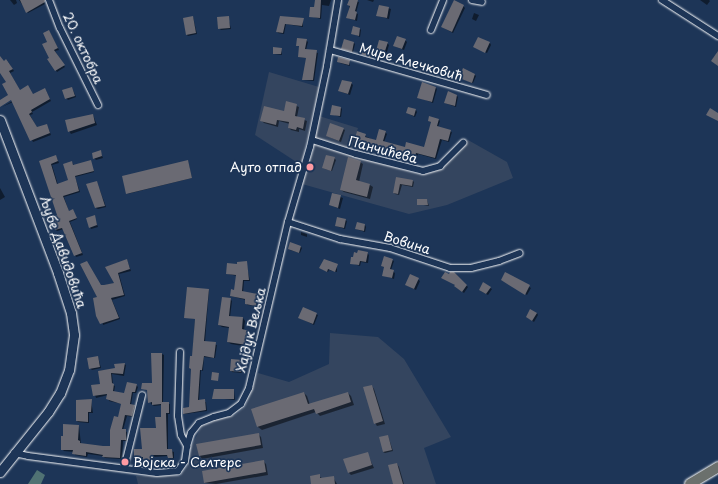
<!DOCTYPE html>
<meta charset="utf-8">
<style>
body{margin:0}
#map{position:relative;width:718px;height:484px;overflow:hidden;background:#1d3557;font-family:"Playpen Sans",sans-serif}
div>[style]{position:absolute}
[style*='--x']{left:calc(var(--x)*1px);top:calc(var(--y)*1px);width:calc(var(--w)*1px);rotate:calc(var(--a)*1deg)}
.built>*{inset:0;background:#34455f}
.green>*{inset:0;background:#507273}
.shadow>*{inset:0;background:#0007}
.building>*{inset:0;background:#6a6a73}
.roads{filter:drop-shadow(0 0 1px #fff) drop-shadow(0 0 1px #fff)}
.minor>*{height:6px;margin:-3px;padding:0 3px;transform-origin:3px;border-radius:3px;background:#1d3557}
.secondary>*{height:9px;margin:-4.5px;padding:0 4.5px;transform-origin:4.5px;border-radius:4.5px;background:#1d3557}
.primary>*{height:10px;margin:-5px;padding:0 5px;transform-origin:5px;border-radius:5px;background:#6b706d}
.dots>*{width:11px;height:11px;translate:-50% -50%;box-sizing:border-box;border:2px solid #1d3557;border-radius:50%}
span{translate:-50% -50%;white-space:nowrap;text-align:center;line-height:1.15;-webkit-text-stroke:3.5px #1d3557;paint-order:stroke}
.street-label{font-size:13px;color:#fff}
.poi-label{font-size:13px;color:#fff}
.right{translate:-100% -50%;text-align:right}
.left{translate:0 -50%;text-align:left}
</style>
<div id="map">
<div class="built">
<i style="clip-path:polygon(269px 72px,319px 87px,301px 165px,255px 135px)"></i>
<i style="clip-path:polygon(319px 116px,358px 128px,351px 151px,314px 138px)"></i>
<i style="clip-path:polygon(468px 140px,507px 162px,513px 178px,447px 205px,409px 214px,302px 184px,315px 145px,422px 175px,435px 171px,443px 166px)"></i>
<i style="clip-path:polygon(330px 333px,378px 337px,404px 359px,451px 437px,424px 448px,436px 484px,138px 484px,136px 476px,180px 476px,188px 465px,188px 452px,202px 426px,218px 419px,235px 415px,245px 407px,258px 373px,289px 382px,329px 364px)"></i>
</div>
<div class="green">
<i style="clip-path:polygon(37px 470px,45px 475px,41px 484px,28px 484px)"></i>
</div>
<div class="shadow">
<i style="clip-path:polygon(10px 0,16px 0,17px 3px,14px 5px)"></i>
<i style="clip-path:polygon(19px 0,43px 0,45px 4px,28px 13px)"></i>
<i style="clip-path:polygon(316px 0,331px 0,329px 6px,322px 5px,321px 19px,310px 16px,314px 9px)"></i>
<i style="clip-path:polygon(350px 0,359px 2px,356px 13px,358px 14px,357px 21px,348px 18px)"></i>
<i style="clip-path:polygon(367px 0,374px 0,373px 2px)"></i>
<i style="clip-path:polygon(700px 0,709px 0,710px 1px,707px 5px)"></i>
<i style="clip-path:polygon(380px 6px,391px 9px,389px 19px,378px 16px)"></i>
<i style="clip-path:polygon(463px 6px,465px 8px,453px 33px,444px 28px)"></i>
<i style="clip-path:polygon(474px 13px,479px 15px,476px 21px,472px 19px)"></i>
<i style="clip-path:polygon(193px 17px,197px 34px,188px 36px,187px 35px)"></i>
<i style="clip-path:polygon(228px 17px,231px 29px,221px 30px,219px 28px)"></i>
<i style="clip-path:polygon(281px 17px,303px 19px,303px 27px,286px 24px,284px 34px,278px 33px,277px 31px)"></i>
<i style="clip-path:polygon(360px 29px,361px 30px,360px 37px,352px 33px)"></i>
<i style="clip-path:polygon(49px 31px,59px 50px,55px 51px,65px 67px,57px 72px,49px 60px)"></i>
<i style="clip-path:polygon(306px 40px,308px 42px,306px 50px,318px 53px,314px 81px,303px 80px,307px 58px,299px 57px,300px 47px,297px 45px)"></i>
<i style="clip-path:polygon(405px 40px,407px 42px,404px 50px,394px 46px)"></i>
<i style="clip-path:polygon(354px 43px,355px 44px,353px 52px,342px 48px)"></i>
<i style="clip-path:polygon(387px 43px,389px 45px,386px 55px,377px 51px)"></i>
<i style="clip-path:polygon(490px 43px,491px 45px,487px 53px,476px 48px)"></i>
<i style="clip-path:polygon(281px 49px,282px 55px,274px 54px)"></i>
<i style="clip-path:polygon(371px 51px,373px 53px,371px 58px,363px 54px)"></i>
<i style="clip-path:polygon(0 57px,4px 62px,8px 62px,14px 71px,10px 73px,20px 91px,33px 95px,46px 91px,51px 101px,32px 112px,33px 114px,30px 115px,37px 128px,47px 125px,51px 135px,33px 142px,13px 102px,2px 107px,16px 99px,15px 97px,0 105px,0 101px,10px 95px,8px 82px,0 71px)"></i>
<i style="clip-path:polygon(338px 61px,349px 61px,350px 66px,340px 63px)"></i>
<i style="clip-path:polygon(474px 74px,476px 76px,473px 83px,460px 78px)"></i>
<i style="clip-path:polygon(351px 83px,353px 85px,350px 95px,339px 91px)"></i>
<i style="clip-path:polygon(72px 88px,76px 97px,68px 100px,66px 98px)"></i>
<i style="clip-path:polygon(436px 88px,437px 89px,433px 103px,418px 97px)"></i>
<i style="clip-path:polygon(456px 95px,458px 97px,456px 107px,445px 103px)"></i>
<i style="clip-path:polygon(287px 102px,299px 107px,297px 117px,307px 121px,305px 131px,299px 129px,299px 132px,291px 130px,289px 128px,290px 124px,279px 121px,278px 127px,264px 123px,262px 121px,284px 112px)"></i>
<i style="clip-path:polygon(341px 108px,342px 109px,341px 117px,331px 114px)"></i>
<i style="clip-path:polygon(416px 110px,417px 112px,415px 117px,407px 113px)"></i>
<i style="clip-path:polygon(93px 115px,97px 125px,71px 134px,69px 131px)"></i>
<i style="clip-path:polygon(439px 120px,440px 121px,438px 127px,452px 132px,449px 142px,442px 140px,436px 159px,418px 154px,417px 158px,398px 153px,396px 157px,359px 147px,355px 142px,358px 133px,376px 141px,385px 132px,387px 134px,384px 142px,405px 148px,425px 148px,432px 123px,429px 121px)"></i>
<i style="clip-path:polygon(343px 129px,345px 130px,341px 142px,327px 136px)"></i>
<i style="clip-path:polygon(100px 151px,103px 158px,96px 160px,94px 158px)"></i>
<i style="clip-path:polygon(56px 156px,59px 163px,52px 165px,58px 185px,69px 181px,72px 162px,74px 166px,90px 161px,94px 172px,75px 177px,80px 192px,64px 197px,69px 212px,73px 210px,77px 219px,70px 222px,83px 255px,76px 257px,64px 229px,57px 231px,56px 230px,58px 215px,41px 162px)"></i>
<i style="clip-path:polygon(334px 158px,336px 160px,332px 171px,325px 169px,323px 168px)"></i>
<i style="clip-path:polygon(188px 161px,192px 178px,127px 194px)"></i>
<i style="clip-path:polygon(360px 162px,363px 164px,359px 182px,370px 185px,373px 187px,370px 199px,344px 192px,341px 190px)"></i>
<i style="clip-path:polygon(397px 178px,413px 181px,414px 182px,413px 187px,402px 185px,399px 195px,395px 194px,394px 193px)"></i>
<i style="clip-path:polygon(97px 182px,106px 207px,98px 209px,96px 208px)"></i>
<i style="clip-path:polygon(0 188px,5px 197px,0 200px)"></i>
<i style="clip-path:polygon(333px 194px,343px 198px,340px 209px,330px 205px)"></i>
<i style="clip-path:polygon(427px 200px,429px 206px,418px 204px)"></i>
<i style="clip-path:polygon(94px 217px,98px 227px,91px 229px,90px 227px)"></i>
<i style="clip-path:polygon(345px 220px,347px 221px,345px 229px,336px 226px)"></i>
<i style="clip-path:polygon(365px 225px,366px 227px,365px 232px,356px 229px)"></i>
<i style="clip-path:polygon(301px 232px,307px 234px,307px 237px,301px 235px)"></i>
<i style="clip-path:polygon(301px 247px,302px 248px,300px 253px,290px 250px)"></i>
<i style="clip-path:polygon(367px 253px,369px 255px,368px 263px,361px 262px,360px 266px,351px 263px)"></i>
<i style="clip-path:polygon(127px 260px,131px 271px,119px 274px,125px 296px,112px 300px,120px 319px,103px 325px,98px 298px,102px 286px,116px 283px,106px 267px)"></i>
<i style="clip-path:polygon(392px 260px,394px 261px,391px 270px,395px 273px,394px 279px,383px 275px,385px 268px,382px 266px)"></i>
<i style="clip-path:polygon(246px 262px,250px 281px,244px 281px,243px 293px,258px 295px,259px 297px,258px 306px,247px 305px,246px 300px,231px 296px,235px 291px,237px 276px,228px 274px,238px 265px)"></i>
<i style="clip-path:polygon(337px 265px,337px 272px,329px 270px,328px 272px,322px 269px)"></i>
<i style="clip-path:polygon(454px 274px,468px 287px,464px 293px,457px 288px,449px 276px)"></i>
<i style="clip-path:polygon(506px 274px,531px 288px,527px 295px,504px 281px)"></i>
<i style="clip-path:polygon(411px 275px,420px 281px,416px 290px,406px 285px)"></i>
<i style="clip-path:polygon(490px 288px,492px 289px,488px 295px,481px 291px)"></i>
<i style="clip-path:polygon(209px 290px,205px 342px,217px 345px,215px 358px,204px 357px,203px 371px,201px 370px,199px 401px,206px 402px,207px 411px,185px 414px,184px 413px,190px 408px,192px 369px,190px 368px,193px 358px,195px 319px,185px 317px)"></i>
<i style="clip-path:polygon(230px 299px,232px 301px,230px 317px,243px 318px,245px 321px,244px 331px,251px 334px,249px 347px,231px 344px,228px 342px,230px 328px,222px 327px,219px 325px)"></i>
<i style="clip-path:polygon(537px 313px,538px 315px,534px 322px,528px 318px)"></i>
<i style="clip-path:polygon(316px 314px,318px 315px,314px 325px,300px 318px)"></i>
<i style="clip-path:polygon(162px 354px,164px 355px,163px 403px,170px 404px,170px 414px,168px 414px,168px 450px,174px 452px,174px 459px,170px 459px,168px 456px,153px 457px,153px 461px,146px 461px,144px 458px,135px 456px,143px 450px,157px 429px,162px 418px,162px 405px,154px 406px,151px 404px,148px 390px,142px 388px,153px 384px)"></i>
<i style="clip-path:polygon(98px 357px,101px 368px,92px 370px,90px 368px)"></i>
<i style="clip-path:polygon(242px 361px,243px 363px,242px 373px,232px 372px,231px 370px)"></i>
<i style="clip-path:polygon(124px 364px,126px 365px,124px 376px,112px 374px,113px 385px,115px 386px,114px 392px,125px 394px,136px 385px,138px 387px,136px 393px,133px 393px,131px 405px,136px 407px,134px 417px,127px 416px,123px 430px,127px 432px,127px 441px,123px 441px,122px 459px,105px 458px,103px 456px,88px 454px,87px 457px,75px 455px,74px 452px,64px 451px,62px 449px,79px 426px,81px 444px,103px 447px,111px 447px,122px 404px,109px 401px,108px 395px,96px 398px,92px 386px,101px 384px,99px 371px,116px 369px)"></i>
<i style="clip-path:polygon(372px 386px,374px 389px,385px 424px,377px 426px,375px 423px)"></i>
<i style="clip-path:polygon(234px 390px,235px 400px,213px 398px)"></i>
<i style="clip-path:polygon(304px 393px,307px 396px,310px 405px,348px 393px,351px 396px,354px 405px,320px 416px,316px 412px,262px 430px,258px 427px,253px 410px)"></i>
<i style="clip-path:polygon(91px 400px,93px 413px,89px 413px,89px 423px,78px 422px,77px 421px)"></i>
<i style="clip-path:polygon(258px 434px,261px 437px,263px 448px,202px 459px,200px 456px,198px 445px)"></i>
<i style="clip-path:polygon(388px 436px,393px 451px,385px 453px,383px 452px)"></i>
<i style="clip-path:polygon(367px 453px,374px 468px,351px 475px,348px 472px)"></i>
<i style="clip-path:polygon(263px 461px,266px 464px,268px 475px,216px 484px,205px 483px,203px 472px)"></i>
<i style="clip-path:polygon(397px 464px,399px 467px,404px 484px,394px 484px)"></i>
<i style="clip-path:polygon(319px 476px,323px 479px,333px 477px,337px 484px,312px 484px)"></i>
</div>
<div class="building">
<i style="clip-path:polygon(20px 0,45px 0,45px 2px,26px 13px)"></i>
<i style="clip-path:polygon(315px 0,321px 0,320px 18px,309px 17px,310px 7px,314px 7px)"></i>
<i style="clip-path:polygon(349px 0,358px 0,355px 11px,357px 12px,355px 20px,346px 18px,350px 6px,347px 5px)"></i>
<i style="clip-path:polygon(454px 0,464px 5px,452px 32px,441px 27px)"></i>
<i style="clip-path:polygon(379px 5px,389px 7px,387px 18px,376px 16px)"></i>
<i style="clip-path:polygon(193px 16px,196px 33px,186px 35px,183px 18px)"></i>
<i style="clip-path:polygon(229px 16px,230px 28px,218px 29px,217px 17px)"></i>
<i style="clip-path:polygon(280px 16px,304px 18px,302px 26px,285px 24px,283px 33px,276px 32px)"></i>
<i style="clip-path:polygon(353px 26px,360px 28px,359px 36px,351px 34px)"></i>
<i style="clip-path:polygon(49px 30px,58px 48px,54px 50px,65px 65px,55px 71px,47px 59px,49px 58px,42px 44px,47px 42px,43px 33px)"></i>
<i style="clip-path:polygon(397px 36px,406px 39px,402px 49px,393px 46px)"></i>
<i style="clip-path:polygon(478px 37px,490px 42px,485px 53px,473px 47px)"></i>
<i style="clip-path:polygon(297px 38px,307px 39px,305px 49px,317px 50px,313px 80px,302px 80px,306px 58px,298px 57px,299px 46px,296px 46px)"></i>
<i style="clip-path:polygon(344px 39px,354px 42px,352px 52px,341px 49px)"></i>
<i style="clip-path:polygon(379px 40px,388px 42px,384px 54px,376px 51px)"></i>
<i style="clip-path:polygon(273px 47px,282px 48px,281px 54px,273px 54px)"></i>
<i style="clip-path:polygon(363px 48px,372px 50px,370px 57px,361px 54px)"></i>
<i style="clip-path:polygon(718px 51px,718px 66px,711px 61px)"></i>
<i style="clip-path:polygon(0 56px,4px 61px,6px 59px,13px 69px,9px 71px,20px 90px,28px 85px,33px 94px,45px 88px,50px 99px,31px 110px,32px 112px,29px 114px,37px 127px,47px 124px,50px 133px,30px 141px,11px 100px,0 107px,0 100px,8px 95px,2px 84px,6px 82px,0 73px)"></i>
<i style="clip-path:polygon(338px 57px,350px 60px,349px 65px,337px 62px)"></i>
<i style="clip-path:polygon(463px 68px,475px 74px,472px 83px,459px 78px)"></i>
<i style="clip-path:polygon(342px 80px,352px 82px,348px 94px,338px 91px)"></i>
<i style="clip-path:polygon(422px 82px,436px 87px,432px 102px,417px 98px)"></i>
<i style="clip-path:polygon(72px 87px,75px 96px,65px 99px,62px 90px)"></i>
<i style="clip-path:polygon(448px 91px,457px 95px,455px 106px,444px 103px)"></i>
<i style="clip-path:polygon(286px 101px,297px 104px,295px 116px,305px 118px,303px 129px,297px 127px,296px 130px,288px 128px,289px 122px,277px 120px,276px 125px,260px 121px,264px 106px,284px 111px)"></i>
<i style="clip-path:polygon(332px 105px,341px 107px,340px 116px,330px 115px)"></i>
<i style="clip-path:polygon(408px 107px,416px 109px,414px 116px,406px 113px)"></i>
<i style="clip-path:polygon(710px 108px,718px 113px,718px 121px,706px 115px)"></i>
<i style="clip-path:polygon(93px 114px,95px 123px,68px 132px,65px 120px)"></i>
<i style="clip-path:polygon(429px 116px,439px 119px,437px 126px,451px 130px,448px 141px,440px 139px,435px 158px,416px 153px,415px 157px,396px 152px,395px 156px,356px 146px,357px 143px,354px 142px,357px 131px,366px 134px,365px 137px,376px 140px,379px 129px,386px 131px,383px 141px,405px 147px,406px 142px,424px 147px,431px 122px,428px 121px)"></i>
<i style="clip-path:polygon(330px 123px,344px 128px,339px 141px,326px 136px)"></i>
<i style="clip-path:polygon(101px 150px,102px 156px,93px 159px,92px 153px)"></i>
<i style="clip-path:polygon(56px 155px,58px 161px,51px 164px,57px 184px,68px 180px,63px 164px,72px 161px,73px 165px,91px 160px,94px 171px,75px 176px,79px 191px,63px 196px,69px 211px,73px 209px,77px 218px,69px 221px,82px 253px,74px 256px,62px 228px,55px 230px,50px 217px,57px 215px,39px 161px)"></i>
<i style="clip-path:polygon(326px 155px,335px 157px,331px 171px,322px 168px)"></i>
<i style="clip-path:polygon(348px 157px,361px 161px,356px 180px,370px 184px,367px 197px,340px 190px)"></i>
<i style="clip-path:polygon(188px 160px,192px 178px,126px 194px,122px 176px)"></i>
<i style="clip-path:polygon(396px 177px,413px 180px,412px 186px,400px 184px,398px 194px,393px 193px)"></i>
<i style="clip-path:polygon(97px 181px,105px 206px,95px 208px,86px 184px)"></i>
<i style="clip-path:polygon(332px 193px,341px 195px,338px 208px,329px 205px)"></i>
<i style="clip-path:polygon(417px 199px,427px 199px,428px 205px,417px 205px)"></i>
<i style="clip-path:polygon(95px 215px,97px 225px,89px 228px,86px 218px)"></i>
<i style="clip-path:polygon(337px 217px,346px 219px,344px 228px,335px 226px)"></i>
<i style="clip-path:polygon(357px 222px,365px 224px,364px 231px,355px 229px)"></i>
<i style="clip-path:polygon(290px 242px,301px 246px,299px 253px,288px 249px)"></i>
<i style="clip-path:polygon(358px 250px,368px 252px,366px 262px,360px 261px,359px 265px,350px 264px,351px 257px,353px 257px,354px 252px,357px 253px)"></i>
<i style="clip-path:polygon(384px 256px,393px 259px,390px 269px,394px 270px,392px 278px,382px 276px,384px 267px,381px 266px)"></i>
<i style="clip-path:polygon(127px 259px,130px 269px,118px 273px,124px 295px,111px 298px,119px 318px,100px 324px,96px 316px,93px 298px,97px 297px,80px 264px,87px 261px,101px 285px,104px 285px,114px 283px,105px 267px)"></i>
<i style="clip-path:polygon(324px 259px,338px 264px,335px 272px,328px 269px,327px 272px,319px 268px)"></i>
<i style="clip-path:polygon(247px 261px,249px 280px,243px 280px,242px 291px,258px 294px,256px 306px,245px 304px,245px 299px,230px 296px,231px 289px,234px 290px,236px 275px,226px 274px,227px 263px,237px 264px,237px 262px)"></i>
<i style="clip-path:polygon(445px 272px,449px 274px,450px 272px,454px 272px,467px 285px,462px 292px,454px 286px,455px 285px,441px 278px)"></i>
<i style="clip-path:polygon(505px 272px,530px 285px,525px 295px,501px 280px)"></i>
<i style="clip-path:polygon(410px 274px,419px 278px,414px 289px,405px 285px)"></i>
<i style="clip-path:polygon(483px 282px,491px 287px,486px 294px,479px 290px)"></i>
<i style="clip-path:polygon(187px 287px,209px 289px,204px 341px,216px 342px,214px 358px,204px 356px,202px 370px,200px 370px,198px 400px,205px 399px,206px 410px,183px 414px,183px 408px,189px 407px,191px 369px,189px 368px,190px 356px,192px 356px,195px 319px,184px 318px)"></i>
<i style="clip-path:polygon(222px 297px,231px 298px,229px 316px,243px 317px,242px 329px,249px 331px,247px 345px,227px 342px,229px 327px,218px 325px)"></i>
<i style="clip-path:polygon(303px 307px,317px 313px,313px 324px,298px 318px)"></i>
<i style="clip-path:polygon(530px 309px,537px 313px,532px 321px,526px 317px)"></i>
<i style="clip-path:polygon(151px 353px,162px 353px,162px 402px,169px 402px,169px 413px,166px 413px,167px 449px,172px 449px,173px 458px,168px 458px,167px 455px,151px 455px,151px 460px,143px 460px,143px 457px,134px 457px,134px 449px,142px 449px,140px 428px,156px 428px,155px 417px,161px 417px,161px 404px,152px 405px,152px 402px,148px 403px,147px 390px,141px 389px,142px 383px,152px 383px)"></i>
<i style="clip-path:polygon(98px 356px,100px 367px,89px 369px,87px 358px)"></i>
<i style="clip-path:polygon(231px 359px,242px 360px,241px 372px,230px 371px)"></i>
<i style="clip-path:polygon(125px 363px,123px 374px,111px 373px,112px 383px,114px 384px,113px 391px,124px 393px,127px 382px,137px 384px,135px 392px,132px 392px,130px 404px,135px 405px,132px 416px,125px 415px,122px 429px,126px 429px,126px 440px,121px 440px,120px 458px,102px 457px,103px 455px,86px 452px,86px 456px,72px 454px,73px 450px,61px 450px,61px 436px,63px 436px,63px 424px,79px 425px,78px 440px,80px 441px,80px 443px,103px 446px,110px 446px,110px 430px,114px 416px,118px 417px,121px 404px,106px 399px,107px 394px,93px 396px,91px 385px,100px 384px,98px 371px,115px 368px,114px 364px)"></i>
<i style="clip-path:polygon(212px 372px,219px 373px,218px 381px,211px 380px)"></i>
<i style="clip-path:polygon(372px 385px,383px 421px,374px 424px,363px 387px)"></i>
<i style="clip-path:polygon(214px 389px,234px 389px,234px 399px,212px 399px)"></i>
<i style="clip-path:polygon(304px 392px,308px 404px,348px 392px,351px 402px,316px 414px,314px 409px,257px 427px,251px 409px)"></i>
<i style="clip-path:polygon(92px 399px,91px 412px,88px 412px,88px 422px,76px 421px,76px 400px)"></i>
<i style="clip-path:polygon(259px 433px,261px 445px,199px 456px,196px 444px)"></i>
<i style="clip-path:polygon(388px 435px,392px 450px,383px 452px,379px 437px)"></i>
<i style="clip-path:polygon(368px 452px,372px 465px,348px 473px,343px 459px)"></i>
<i style="clip-path:polygon(264px 460px,266px 472px,204px 483px,202px 471px)"></i>
<i style="clip-path:polygon(397px 463px,403px 484px,393px 484px,388px 465px)"></i>
<i style="clip-path:polygon(320px 474px,320px 478px,334px 476px,335px 484px,311px 484px,310px 476px)"></i>
</div>
<div class="roads">
<div class="minor">
<i style="--x:49;--y:0;--w:30;--a:69"></i>
<i style="--x:60;--y:28;--w:86;--a:63.7"></i>
<i style="--x:472;--y:0;--w:10;--a:11"></i>
<i style="--x:662;--y:0;--w:67;--a:32.7"></i>
<i style="--x:431;--y:30;--w:32;--a:-68"></i>
<i style="--x:330;--y:50;--w:163;--a:16"></i>
<i style="--x:312;--y:140;--w:46;--a:17.7"></i>
<i style="--x:356;--y:154;--w:69;--a:14.2"></i>
<i style="--x:423;--y:171;--w:18;--a:-16"></i>
<i style="--x:440;--y:166;--w:33;--a:-45"></i>
<i style="--x:288;--y:222;--w:55;--a:18.1"></i>
<i style="--x:340;--y:239;--w:51;--a:10.2"></i>
<i style="--x:390;--y:248;--w:63;--a:18.4"></i>
<i style="--x:450;--y:268;--w:21;--a:0"></i>
<i style="--x:471;--y:268;--w:29;--a:-14"></i>
<i style="--x:499;--y:261;--w:22;--a:-21"></i>
<i style="--x:180;--y:352;--w:64;--a:91.8"></i>
<i style="--x:178;--y:416;--w:19;--a:81"></i>
<i style="--x:181;--y:435;--w:13;--a:61"></i>
<i style="--x:14;--y:453;--w:14;--a:12"></i>
<i style="--x:28;--y:456;--w:130;--a:7.5"></i>
<i style="--x:157;--y:473;--w:21;--a:-5"></i>
<i style="--x:178;--y:471;--w:12;--a:-55"></i>
<i style="--x:185;--y:461;--w:15;--a:-82"></i>
<i style="--x:187;--y:446;--w:14;--a:-73"></i>
<i style="--x:191;--y:433;--w:13;--a:-51"></i>
<i style="--x:199;--y:423;--w:16;--a:-22"></i>
<i style="--x:214;--y:417;--w:16;--a:-15"></i>
<i style="--x:229;--y:413;--w:15;--a:-37"></i>
<i style="--x:241;--y:404;--w:18;--a:-63"></i>
<i style="--x:249;--y:388;--w:171;--a:-76.8"></i>
<i style="--x:288;--y:222;--w:78;--a:-73.7"></i>
<i style="--x:310;--y:147;--w:83;--a:-78.1"></i>
<i style="--x:327;--y:66;--w:67;--a:-80.5"></i>
<i style="--x:124;--y:468;--w:75;--a:-76.1"></i>
</div>
<div class="secondary">
<i style="--x:0;--y:120;--w:164;--a:69.2"></i>
<i style="--x:58;--y:273;--w:42;--a:72"></i>
<i style="--x:71;--y:313;--w:22;--a:82"></i>
<i style="--x:74;--y:335;--w:35;--a:98"></i>
<i style="--x:69;--y:370;--w:25;--a:111"></i>
<i style="--x:60;--y:393;--w:22;--a:122"></i>
<i style="--x:48;--y:412;--w:77;--a:128.7"></i>
</div>
<div class="primary">
<i style="--x:690;--y:484;--w:33;--a:-31"></i>
</div>
</div>
<div class="dots">
<i style="left:310px;top:167px;background:#ff9aa2"></i>
<i style="left:125px;top:462px;background:#ff9aa2"></i>
</div>
<div class="street-label">
<span style="left:83px;top:48px;rotate:65deg">20. октобра</span>
<span style="left:411px;top:62px;rotate:16deg">Мире Алечковић</span>
<span style="left:383px;top:150px;rotate:15deg">Панчићева</span>
<span style="left:407px;top:243px;rotate:17deg">Вовина</span>
<span style="left:63px;top:252px;rotate:71deg">Љубе Давидовића</span>
<span style="left:251px;top:330px;rotate:-76deg">Хајдук Вељка</span>
</div>
<div class="poi-label">
<span class="right" style="left:302px;top:167px">Ауто отпад</span>
<span class="left" style="left:133px;top:462px">Војска - Селтерс</span>
</div>
</div>
